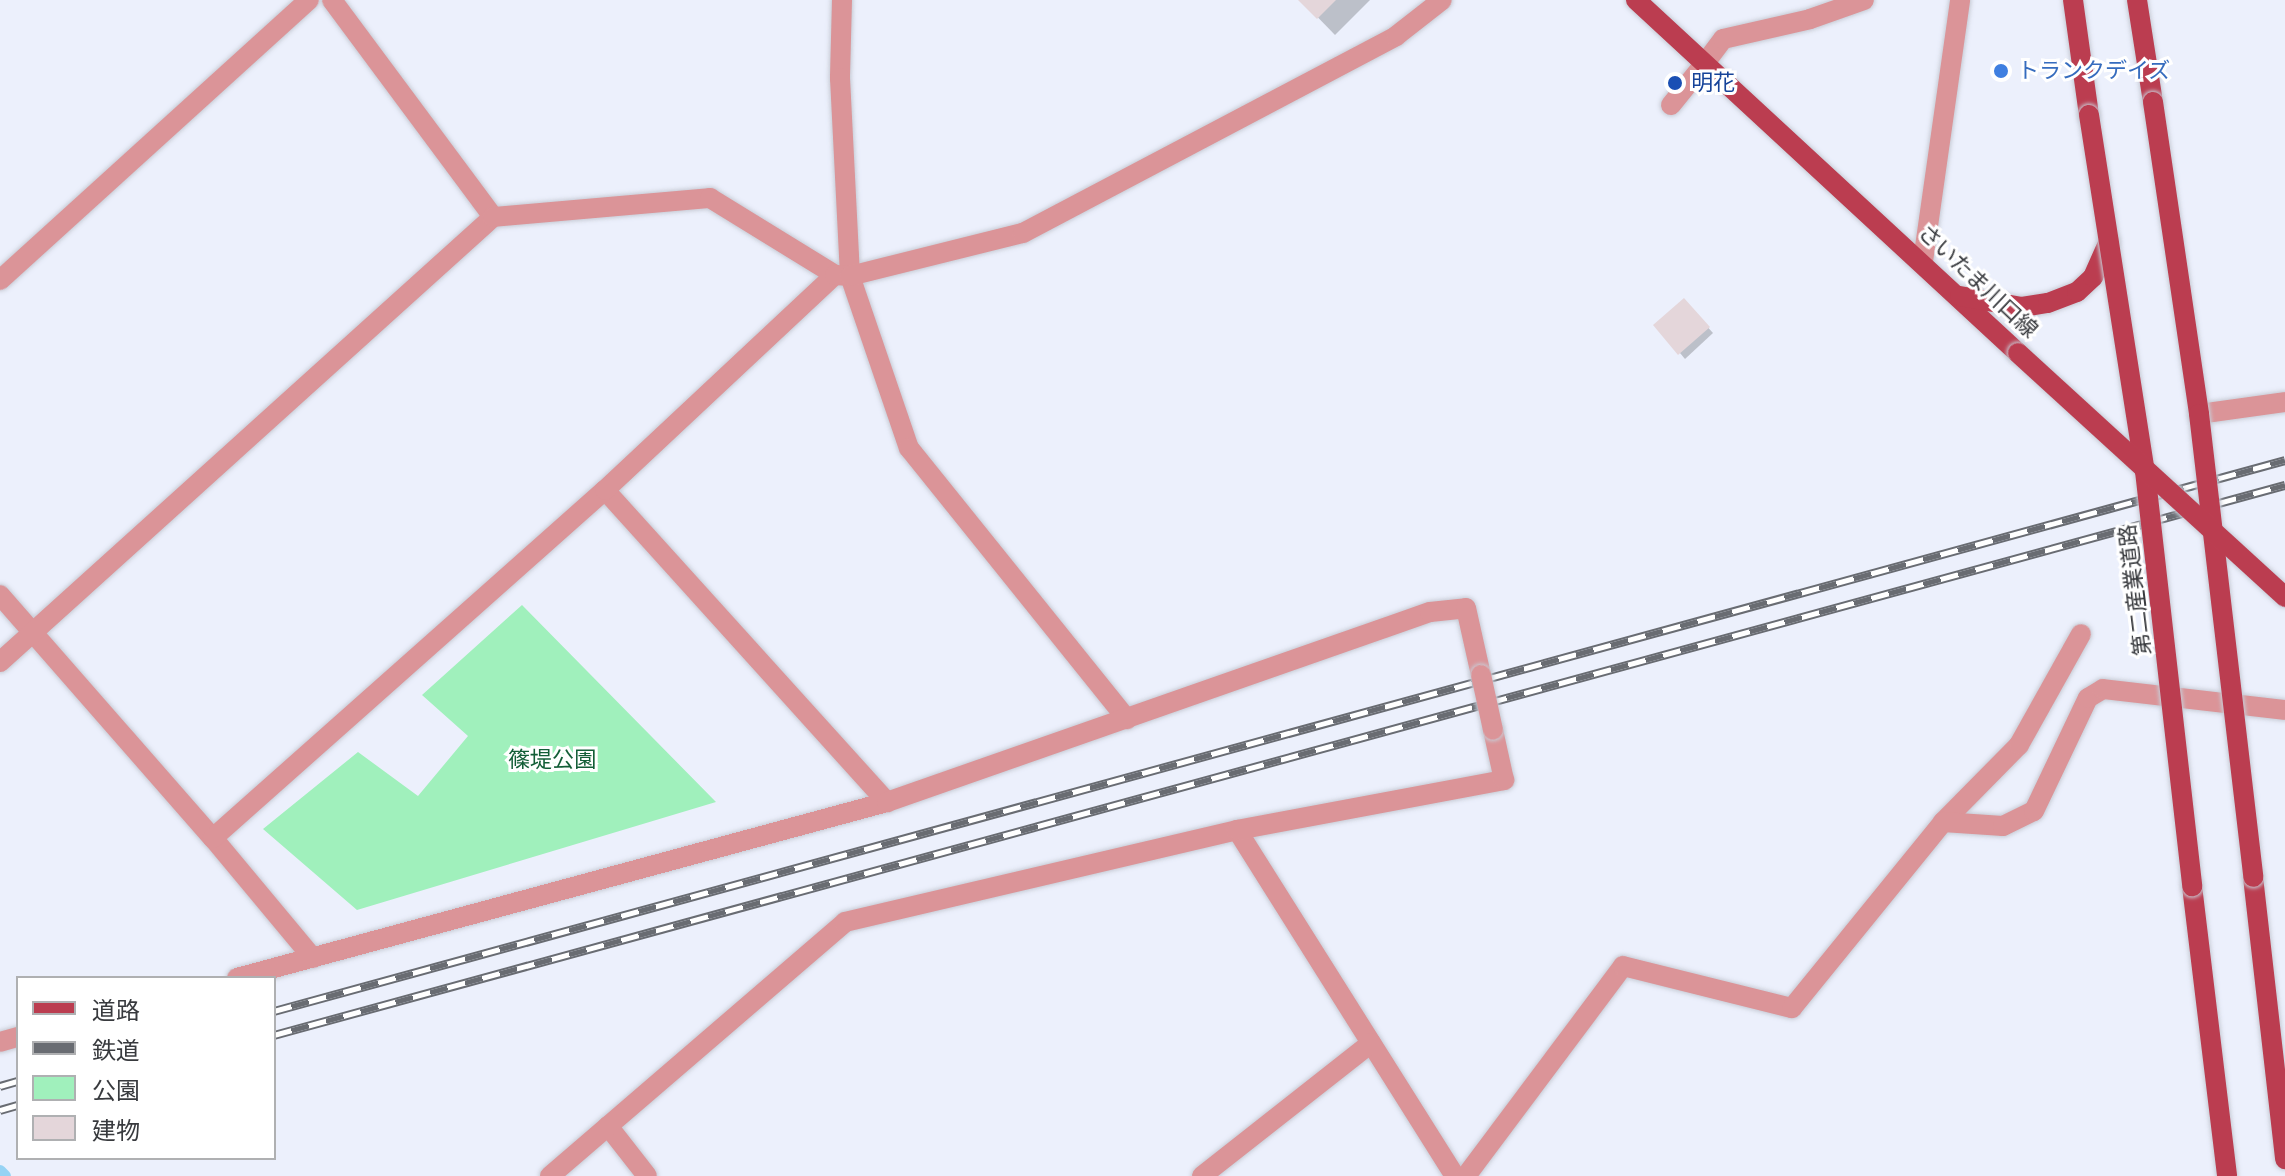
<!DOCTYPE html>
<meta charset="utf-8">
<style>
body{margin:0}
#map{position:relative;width:2285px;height:1176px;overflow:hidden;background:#ecf0fc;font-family:"Fira Sans","Noto Sans JP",sans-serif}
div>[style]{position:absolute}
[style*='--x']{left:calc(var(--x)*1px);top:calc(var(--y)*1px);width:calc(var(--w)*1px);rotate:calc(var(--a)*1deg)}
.green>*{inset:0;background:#a0f0bc}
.shadow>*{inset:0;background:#0003}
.stream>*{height:12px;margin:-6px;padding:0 6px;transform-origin:6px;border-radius:6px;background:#96d3f4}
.building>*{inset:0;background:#e4d6da}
.roads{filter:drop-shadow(0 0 2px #c8ccd6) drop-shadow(0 0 2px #c8ccd6)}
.service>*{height:20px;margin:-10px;padding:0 10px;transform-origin:10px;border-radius:10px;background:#db9498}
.minor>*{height:20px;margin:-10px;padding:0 10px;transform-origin:10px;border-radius:10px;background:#db9498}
.primary>*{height:20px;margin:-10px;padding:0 10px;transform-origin:10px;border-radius:10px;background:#bb3d50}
.rail>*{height:9px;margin-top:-4.5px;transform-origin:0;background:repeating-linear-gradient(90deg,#fff 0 18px,#696c72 0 36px);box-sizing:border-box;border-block:2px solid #696c72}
.bridges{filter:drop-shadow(0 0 2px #c8ccd6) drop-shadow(0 0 2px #c8ccd6)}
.minor-bridge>*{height:20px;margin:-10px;padding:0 10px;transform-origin:10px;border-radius:10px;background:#db9498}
.primary-bridge>*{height:20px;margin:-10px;padding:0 10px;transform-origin:10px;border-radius:10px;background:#bb3d50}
.dots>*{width:22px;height:22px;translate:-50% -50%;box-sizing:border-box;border:4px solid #fff;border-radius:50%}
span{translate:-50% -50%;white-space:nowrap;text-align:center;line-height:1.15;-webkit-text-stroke:6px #fff;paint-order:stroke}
.shop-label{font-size:22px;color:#366cbe}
.left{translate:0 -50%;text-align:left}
.transit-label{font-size:22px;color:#164399}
.street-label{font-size:22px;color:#383a3e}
.park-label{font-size:22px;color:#135e37}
.legend{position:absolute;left:16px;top:976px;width:260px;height:184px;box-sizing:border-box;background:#fff;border:2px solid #afb0b2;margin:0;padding:10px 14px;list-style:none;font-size:24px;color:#383a3e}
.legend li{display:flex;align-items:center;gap:16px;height:40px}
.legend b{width:40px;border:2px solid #afb0b2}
</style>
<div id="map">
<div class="green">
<i style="clip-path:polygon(522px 605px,716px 802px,357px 910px,263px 829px,358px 752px,418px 796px,468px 736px,422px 695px)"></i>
</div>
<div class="shadow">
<i style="clip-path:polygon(1301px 0,1370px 0,1335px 35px)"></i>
<i style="clip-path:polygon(1684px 301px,1713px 333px,1685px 359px,1680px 353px)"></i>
</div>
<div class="stream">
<i style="--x:0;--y:1171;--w:7;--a:45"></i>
</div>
<div class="building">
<i style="clip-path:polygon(1298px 0,1336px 0,1317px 19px)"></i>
<i style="clip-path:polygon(1684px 298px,1710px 327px,1678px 355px,1653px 325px)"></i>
</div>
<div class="roads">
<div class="service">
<i style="--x:1671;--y:105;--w:54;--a:-51"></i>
</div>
<div class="minor">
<i style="--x:332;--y:0;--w:270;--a:53.4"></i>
<i style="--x:842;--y:0;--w:78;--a:91.5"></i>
<i style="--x:840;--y:78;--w:198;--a:87.1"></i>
<i style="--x:850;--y:276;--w:182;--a:71.1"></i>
<i style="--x:909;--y:448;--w:348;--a:51.2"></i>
<i style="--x:1705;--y:63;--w:30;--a:-53"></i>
<i style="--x:1723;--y:39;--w:89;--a:-12.9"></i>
<i style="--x:1810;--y:19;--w:57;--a:-19.4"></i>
<i style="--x:1923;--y:261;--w:264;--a:-81.9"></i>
<i style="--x:0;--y:280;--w:417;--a:-42.2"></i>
<i style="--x:2199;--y:414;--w:87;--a:-7.9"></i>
<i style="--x:605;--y:490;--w:421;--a:47.9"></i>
<i style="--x:0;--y:595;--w:323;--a:48.8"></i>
<i style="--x:213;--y:838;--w:156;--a:50.2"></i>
<i style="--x:0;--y:662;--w:664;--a:-42.07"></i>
<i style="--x:493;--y:217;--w:218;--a:-5"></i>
<i style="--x:710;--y:198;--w:147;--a:31.6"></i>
<i style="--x:1943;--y:822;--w:108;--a:-45.4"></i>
<i style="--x:2019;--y:745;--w:127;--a:-60.8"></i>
<i style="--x:1237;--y:830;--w:409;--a:57.8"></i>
<i style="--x:213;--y:838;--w:524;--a:-41.6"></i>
<i style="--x:605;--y:490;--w:315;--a:-43.1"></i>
<i style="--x:835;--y:275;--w:15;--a:4"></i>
<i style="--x:850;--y:276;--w:178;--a:-14"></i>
<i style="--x:1023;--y:233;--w:422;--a:-27.8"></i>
<i style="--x:1396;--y:36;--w:58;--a:-38"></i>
<i style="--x:237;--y:978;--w:673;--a:-15.15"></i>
<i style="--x:887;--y:802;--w:575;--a:-19.29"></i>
<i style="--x:1430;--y:612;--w:36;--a:-6"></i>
<i style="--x:1466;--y:608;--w:69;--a:77.4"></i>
<i style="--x:0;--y:1042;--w:19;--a:-16"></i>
<i style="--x:608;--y:1126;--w:63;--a:52"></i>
<i style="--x:550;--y:1176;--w:389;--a:-40.7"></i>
<i style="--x:845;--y:922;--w:403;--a:-13.2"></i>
<i style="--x:1237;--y:830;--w:272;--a:-10.6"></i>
<i style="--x:1504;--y:780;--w:51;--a:-102.4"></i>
<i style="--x:1202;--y:1176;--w:215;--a:-38.2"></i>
<i style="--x:1466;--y:1176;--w:262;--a:-53.2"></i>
<i style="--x:1623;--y:966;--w:174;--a:14"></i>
<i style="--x:1792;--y:1008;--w:240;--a:-50.9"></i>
<i style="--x:1943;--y:822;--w:60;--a:3.8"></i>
<i style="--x:2003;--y:826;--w:34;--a:-26"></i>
<i style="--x:2034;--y:811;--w:125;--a:-64.5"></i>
<i style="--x:2088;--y:698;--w:17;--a:-31"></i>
<i style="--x:2103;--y:689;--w:183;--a:6.6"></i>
</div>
<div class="primary">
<i style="--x:1636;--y:0;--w:520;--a:42.74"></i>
<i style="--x:2073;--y:0;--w:116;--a:82.1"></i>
<i style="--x:2137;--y:0;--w:103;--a:81.1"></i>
<i style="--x:1960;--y:296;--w:63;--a:10.1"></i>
<i style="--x:2022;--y:307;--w:26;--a:-9"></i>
<i style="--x:2048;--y:303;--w:31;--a:-21"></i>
<i style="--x:2077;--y:292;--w:22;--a:-43"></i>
<i style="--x:2093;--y:277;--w:39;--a:-66"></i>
<i style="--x:2253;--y:877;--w:284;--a:83.5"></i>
<i style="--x:2192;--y:886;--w:292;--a:83.1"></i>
</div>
</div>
<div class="rail">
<i style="--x:274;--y:1011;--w:2085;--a:-15.32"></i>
<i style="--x:274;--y:1035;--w:2085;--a:-15.3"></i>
<i style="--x:0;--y:1086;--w:19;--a:-16"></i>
<i style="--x:0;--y:1110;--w:19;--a:-16"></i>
</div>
<div class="bridges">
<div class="minor-bridge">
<i style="--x:1481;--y:675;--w:56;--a:77.7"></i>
</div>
<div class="primary-bridge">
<i style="--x:2153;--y:102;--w:315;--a:81.6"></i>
<i style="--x:2199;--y:414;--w:466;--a:83.3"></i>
<i style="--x:2089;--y:115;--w:360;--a:81.1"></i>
<i style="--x:2145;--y:471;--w:418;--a:83.5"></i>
<i style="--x:2018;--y:353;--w:362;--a:42.4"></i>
</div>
</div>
<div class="dots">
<i style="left:2001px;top:71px;background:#3f7fe0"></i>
<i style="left:1675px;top:83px;background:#1a4fb4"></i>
</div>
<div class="shop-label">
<span class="left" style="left:2017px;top:71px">トランクデイズ</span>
</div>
<div class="transit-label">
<span class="left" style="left:1691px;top:83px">明花</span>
</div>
<div class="street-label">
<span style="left:1978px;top:281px;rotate:43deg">さいたま川口線</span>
<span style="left:2135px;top:590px;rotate:-97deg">第二産業道路</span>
</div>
<div class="park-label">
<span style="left:552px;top:760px">篠堤公園</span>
</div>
<ul class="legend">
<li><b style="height:10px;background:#bb3d50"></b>道路</li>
<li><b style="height:10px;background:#696c72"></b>鉄道</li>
<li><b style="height:22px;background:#a0f0bc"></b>公園</li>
<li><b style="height:22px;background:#e4d6da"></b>建物</li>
</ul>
</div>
